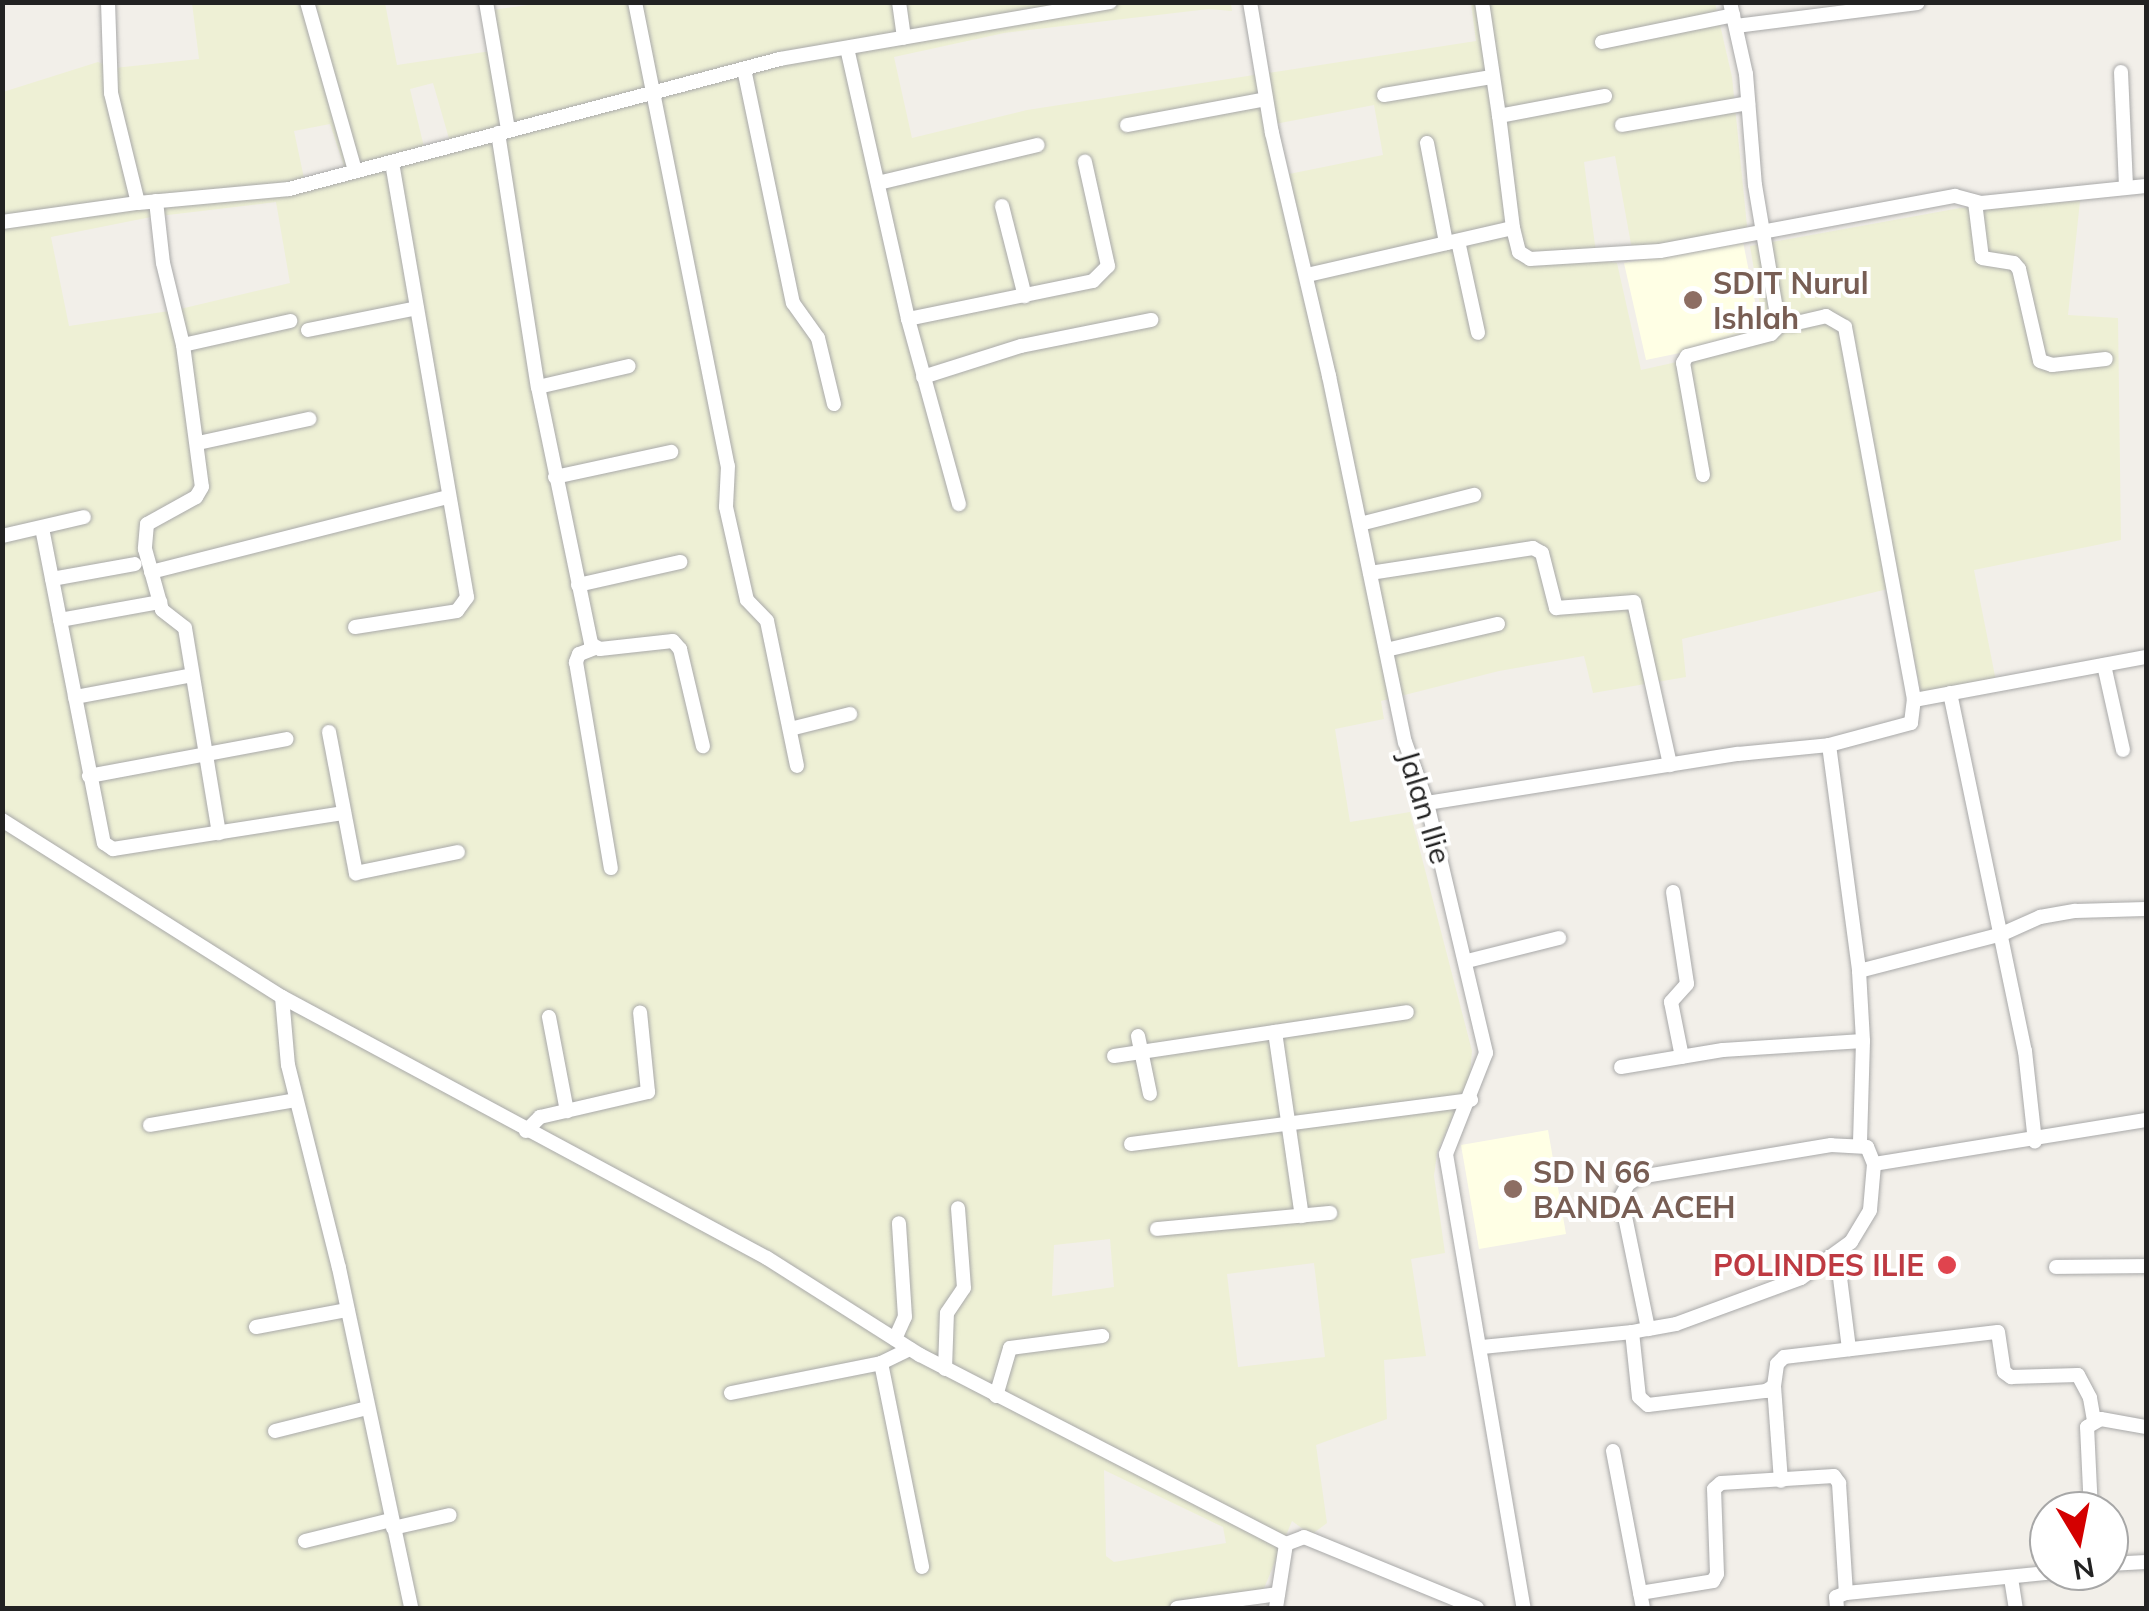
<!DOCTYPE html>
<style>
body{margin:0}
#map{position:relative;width:2149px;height:1611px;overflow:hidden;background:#f2efe9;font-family:Mulish,sans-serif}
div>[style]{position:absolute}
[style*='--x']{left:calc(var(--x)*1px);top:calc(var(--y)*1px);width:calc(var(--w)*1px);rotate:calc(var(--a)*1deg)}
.education>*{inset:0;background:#ffffe5}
.farmland>*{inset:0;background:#eef0d5}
.roads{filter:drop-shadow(0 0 2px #a9a9a9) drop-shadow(0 0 2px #a9a9a9)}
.street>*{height:14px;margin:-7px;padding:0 7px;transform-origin:7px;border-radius:7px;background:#fff}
.dots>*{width:28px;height:28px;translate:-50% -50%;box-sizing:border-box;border:5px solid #fff;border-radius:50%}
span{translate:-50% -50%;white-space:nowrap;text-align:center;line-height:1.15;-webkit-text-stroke:8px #fff;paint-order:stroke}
.education-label{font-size:30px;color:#785e54;font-weight:700}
.left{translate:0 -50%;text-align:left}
.street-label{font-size:30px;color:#222}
.health-label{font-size:30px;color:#be3a42;font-weight:700}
.right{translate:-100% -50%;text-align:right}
.frame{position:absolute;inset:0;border:5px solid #222;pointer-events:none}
.north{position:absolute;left:2029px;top:1491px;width:100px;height:100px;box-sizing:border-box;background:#fff;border:2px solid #a7a7a7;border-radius:50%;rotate:170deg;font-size:28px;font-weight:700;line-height:40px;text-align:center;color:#222}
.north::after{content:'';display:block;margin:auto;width:35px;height:45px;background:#d40000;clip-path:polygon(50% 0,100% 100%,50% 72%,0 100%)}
</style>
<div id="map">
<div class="education">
<i style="clip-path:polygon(1743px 242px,1762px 336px,1646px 360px,1624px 263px)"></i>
<i style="clip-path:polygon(1548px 1130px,1566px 1234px,1479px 1249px,1461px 1145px)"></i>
</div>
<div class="farmland">
<i style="clip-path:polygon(evenodd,192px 3px,385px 3px,397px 65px,491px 51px,484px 11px,544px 3px,1231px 3px,1232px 11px,1209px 9px,1004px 33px,894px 57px,912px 138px,1027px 110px,1476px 41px,1471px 3px,1715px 3px,1732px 77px,1748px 236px,1633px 255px,1615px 156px,1584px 162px,1597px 260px,1617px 263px,1641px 370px,1766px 342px,1750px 246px,1960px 208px,2080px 201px,2068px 315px,2118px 318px,2121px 540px,1974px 570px,1996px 681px,1921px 693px,1900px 586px,1682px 639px,1686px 677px,1593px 693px,1584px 656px,1499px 671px,1381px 701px,1384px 719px,1335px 729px,1350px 822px,1410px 812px,1472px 1051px,1470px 1075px,1437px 1153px,1434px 1176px,1445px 1253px,1411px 1259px,1426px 1356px,1384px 1360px,1387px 1419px,1316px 1445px,1327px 1523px,1311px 1535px,1292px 1521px,1260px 1598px,1178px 1608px,3px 1608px,3px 92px,98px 62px,114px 68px,199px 59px,192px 3px,433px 83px,450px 142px,425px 151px,410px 89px,433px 83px,192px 3px,1374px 105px,1383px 155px,1284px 175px,1275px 124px,1374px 105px,192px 3px,330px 124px,345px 169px,304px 178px,294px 131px,330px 124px,192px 3px,276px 202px,290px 283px,176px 310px,69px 326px,51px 237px,151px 217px,276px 202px,192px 3px,1110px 1239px,1114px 1287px,1052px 1296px,1054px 1245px,1110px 1239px,192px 3px,1314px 1263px,1325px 1357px,1238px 1367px,1227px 1274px,1314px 1263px,192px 3px,1104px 1470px,1223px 1527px,1226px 1543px,1114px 1562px,1106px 1556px,1104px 1470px)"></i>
</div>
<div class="roads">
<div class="street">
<i style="--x:108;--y:2;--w:91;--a:88.1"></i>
<i style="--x:111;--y:93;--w:113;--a:76.2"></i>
<i style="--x:307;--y:2;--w:176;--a:74.1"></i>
<i style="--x:486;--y:2;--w:130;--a:80.2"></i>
<i style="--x:635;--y:2;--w:473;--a:78.7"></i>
<i style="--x:728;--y:466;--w:41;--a:92.8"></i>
<i style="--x:726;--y:507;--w:95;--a:77.3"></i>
<i style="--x:747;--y:600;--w:29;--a:46"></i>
<i style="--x:767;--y:621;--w:148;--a:78.3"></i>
<i style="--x:899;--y:2;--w:36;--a:82"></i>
<i style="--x:1250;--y:2;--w:133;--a:80.5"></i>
<i style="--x:1272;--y:133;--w:250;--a:76.8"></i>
<i style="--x:1329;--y:376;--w:374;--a:78.3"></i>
<i style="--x:1405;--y:742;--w:65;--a:70.2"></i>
<i style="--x:1427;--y:803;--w:257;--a:76.7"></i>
<i style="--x:1486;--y:1053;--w:109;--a:111.6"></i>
<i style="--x:1446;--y:1154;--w:461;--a:80.3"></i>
<i style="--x:1482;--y:2;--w:115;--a:81.5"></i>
<i style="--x:1499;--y:116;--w:108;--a:-10.7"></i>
<i style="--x:1730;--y:2;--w:74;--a:77.5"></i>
<i style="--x:1746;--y:74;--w:111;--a:85.4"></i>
<i style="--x:1755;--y:185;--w:132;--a:80.4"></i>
<i style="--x:1777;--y:315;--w:9;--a:58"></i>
<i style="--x:1782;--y:323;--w:10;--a:6"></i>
<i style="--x:1792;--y:324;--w:35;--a:-13"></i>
<i style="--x:1826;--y:316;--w:22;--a:30"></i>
<i style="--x:1845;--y:327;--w:379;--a:79.5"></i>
<i style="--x:1736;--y:26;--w:183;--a:-7.2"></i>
<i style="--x:1602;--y:42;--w:134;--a:-11.6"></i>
<i style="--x:847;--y:48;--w:278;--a:77.3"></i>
<i style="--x:908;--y:319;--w:192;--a:74.6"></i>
<i style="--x:744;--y:69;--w:239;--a:78.2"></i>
<i style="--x:793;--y:303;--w:43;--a:54.5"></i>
<i style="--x:818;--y:338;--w:68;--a:76.4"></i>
<i style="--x:2121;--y:72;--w:113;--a:87.5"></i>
<i style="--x:1384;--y:95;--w:109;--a:-9.5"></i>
<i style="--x:1127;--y:125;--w:141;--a:-10.6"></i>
<i style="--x:1622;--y:125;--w:128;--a:-9.9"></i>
<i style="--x:498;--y:133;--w:257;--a:81.1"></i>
<i style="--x:538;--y:387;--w:262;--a:78.3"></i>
<i style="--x:591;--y:644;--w:10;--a:29"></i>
<i style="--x:600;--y:649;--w:73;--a:-6.3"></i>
<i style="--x:673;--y:641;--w:11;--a:49"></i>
<i style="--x:680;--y:649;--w:100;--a:76.7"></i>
<i style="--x:1427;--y:143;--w:102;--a:79.2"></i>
<i style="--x:878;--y:183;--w:164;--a:-13.4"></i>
<i style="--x:156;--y:201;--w:62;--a:83.6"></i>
<i style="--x:163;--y:263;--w:84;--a:76.3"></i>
<i style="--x:183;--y:345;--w:143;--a:82.4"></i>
<i style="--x:202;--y:487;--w:12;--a:121"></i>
<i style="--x:196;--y:497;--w:56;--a:151.1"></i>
<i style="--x:147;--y:524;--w:25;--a:95"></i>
<i style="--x:145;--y:549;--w:63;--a:74.4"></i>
<i style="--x:162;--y:610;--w:29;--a:38"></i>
<i style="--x:185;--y:628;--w:208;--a:80.6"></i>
<i style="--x:1975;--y:202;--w:56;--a:82.9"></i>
<i style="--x:1982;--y:258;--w:32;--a:9"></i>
<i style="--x:2014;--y:263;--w:8;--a:50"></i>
<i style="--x:2019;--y:269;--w:94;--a:77.1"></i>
<i style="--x:2040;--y:361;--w:13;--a:18"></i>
<i style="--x:2052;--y:365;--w:54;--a:-6.3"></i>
<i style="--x:1002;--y:206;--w:93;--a:75.7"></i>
<i style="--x:2;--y:222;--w:137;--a:-8"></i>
<i style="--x:138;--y:203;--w:152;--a:-5.3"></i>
<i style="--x:289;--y:189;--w:508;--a:-14.83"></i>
<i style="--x:780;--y:59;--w:335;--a:-9.8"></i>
<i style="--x:1513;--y:228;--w:25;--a:76"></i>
<i style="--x:1519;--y:252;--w:13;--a:32"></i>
<i style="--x:1530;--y:259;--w:130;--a:-3.5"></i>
<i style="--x:1660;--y:251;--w:300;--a:-10.6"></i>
<i style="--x:1955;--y:196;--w:27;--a:15"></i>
<i style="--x:1981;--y:203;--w:166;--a:-5.9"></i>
<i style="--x:1458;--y:241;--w:94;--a:77.7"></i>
<i style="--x:1307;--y:275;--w:211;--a:-12.9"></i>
<i style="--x:1513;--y:228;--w:113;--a:-97.1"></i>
<i style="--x:908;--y:319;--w:189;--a:-11.6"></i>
<i style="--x:1093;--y:281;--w:21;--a:-45"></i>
<i style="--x:1108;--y:266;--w:107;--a:-102.5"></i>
<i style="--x:308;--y:330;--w:111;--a:-11.4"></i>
<i style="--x:183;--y:345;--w:110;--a:-12.6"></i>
<i style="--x:923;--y:377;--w:103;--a:-17.6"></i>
<i style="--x:1021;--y:346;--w:133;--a:-11.3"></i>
<i style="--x:538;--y:387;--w:93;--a:-13"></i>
<i style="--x:198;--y:443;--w:114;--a:-12.2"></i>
<i style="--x:1703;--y:475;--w:114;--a:-100.1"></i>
<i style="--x:1683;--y:363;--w:8;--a:-60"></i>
<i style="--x:1687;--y:356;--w:87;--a:-14.7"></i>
<i style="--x:1771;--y:334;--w:16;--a:-45"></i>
<i style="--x:555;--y:477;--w:119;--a:-12.2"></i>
<i style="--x:1360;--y:524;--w:118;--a:-14.3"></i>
<i style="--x:42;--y:528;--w:321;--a:78.9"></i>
<i style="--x:104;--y:843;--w:11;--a:34"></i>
<i style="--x:113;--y:849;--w:234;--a:-8.9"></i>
<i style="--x:2;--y:536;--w:84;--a:-13"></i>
<i style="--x:151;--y:572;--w:306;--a:-14.2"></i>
<i style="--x:1370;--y:573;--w:165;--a:-8.7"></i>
<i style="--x:1533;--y:548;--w:10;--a:29"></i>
<i style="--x:1542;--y:553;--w:57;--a:75.7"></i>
<i style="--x:1556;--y:608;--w:78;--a:-4.4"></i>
<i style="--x:1634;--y:602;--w:167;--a:77.5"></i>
<i style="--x:52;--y:579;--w:84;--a:-10.2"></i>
<i style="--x:578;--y:585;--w:105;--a:-12.7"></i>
<i style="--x:60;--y:620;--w:102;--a:-10.2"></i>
<i style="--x:355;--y:627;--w:103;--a:-8.9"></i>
<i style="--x:457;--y:611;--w:17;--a:-54"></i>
<i style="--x:467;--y:597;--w:441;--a:-99.8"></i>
<i style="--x:595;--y:648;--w:17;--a:159"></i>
<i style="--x:579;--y:654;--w:9;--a:111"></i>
<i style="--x:576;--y:662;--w:209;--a:80.4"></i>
<i style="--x:1386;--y:650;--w:115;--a:-13.1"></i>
<i style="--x:2104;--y:665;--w:87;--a:77.4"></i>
<i style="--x:1950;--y:693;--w:366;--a:78.2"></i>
<i style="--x:2025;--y:1051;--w:91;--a:83.7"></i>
<i style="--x:75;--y:697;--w:119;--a:-10.6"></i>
<i style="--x:790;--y:729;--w:62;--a:-14"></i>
<i style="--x:329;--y:732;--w:144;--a:79.2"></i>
<i style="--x:356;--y:873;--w:104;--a:-11.6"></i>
<i style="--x:1829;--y:745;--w:228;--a:82.4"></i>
<i style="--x:1859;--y:971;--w:70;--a:86.7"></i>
<i style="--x:1863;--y:1041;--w:102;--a:91.7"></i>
<i style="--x:89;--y:776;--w:201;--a:-10.6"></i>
<i style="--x:1427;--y:803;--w:315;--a:-9"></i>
<i style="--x:1738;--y:754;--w:91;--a:-5.6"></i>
<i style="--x:1829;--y:745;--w:85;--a:-15"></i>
<i style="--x:1911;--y:723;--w:23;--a:-83"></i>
<i style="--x:1914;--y:700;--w:236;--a:-10.5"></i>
<i style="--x:2;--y:820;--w:331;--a:32.3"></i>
<i style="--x:282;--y:997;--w:551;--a:28.29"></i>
<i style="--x:767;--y:1258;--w:181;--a:32.4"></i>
<i style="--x:920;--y:1355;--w:412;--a:27.3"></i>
<i style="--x:1673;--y:892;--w:93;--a:81.3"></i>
<i style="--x:1687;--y:984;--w:24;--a:132"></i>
<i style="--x:1671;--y:1002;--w:56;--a:78.7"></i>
<i style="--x:1467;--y:961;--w:95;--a:-14"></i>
<i style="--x:1859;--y:971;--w:148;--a:-14.5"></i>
<i style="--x:2002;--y:934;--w:42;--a:-24.1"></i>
<i style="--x:2040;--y:917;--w:36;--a:-10"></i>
<i style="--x:2075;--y:911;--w:71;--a:-1.6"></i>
<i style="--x:282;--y:997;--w:68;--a:85"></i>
<i style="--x:288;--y:1065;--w:209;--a:75.9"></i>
<i style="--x:339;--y:1268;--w:348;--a:78"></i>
<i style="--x:549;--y:1017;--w:96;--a:79.2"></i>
<i style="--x:1275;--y:1032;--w:186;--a:81.7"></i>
<i style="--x:1138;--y:1036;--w:59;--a:78.3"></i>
<i style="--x:1114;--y:1056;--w:296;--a:-8.5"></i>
<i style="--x:1621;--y:1067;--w:103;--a:-9.5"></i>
<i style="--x:1723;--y:1050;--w:140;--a:-3.7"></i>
<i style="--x:150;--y:1125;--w:148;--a:-9.7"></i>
<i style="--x:526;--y:1131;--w:20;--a:-45"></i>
<i style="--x:540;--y:1117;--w:111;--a:-13"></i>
<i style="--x:648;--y:1092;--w:80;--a:-95.7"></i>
<i style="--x:1131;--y:1144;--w:343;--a:-7.4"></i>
<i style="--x:1874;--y:1164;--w:276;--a:-9.2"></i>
<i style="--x:1157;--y:1229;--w:174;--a:-5.3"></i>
<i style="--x:1837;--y:1254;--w:96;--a:82.8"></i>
<i style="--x:2056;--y:1267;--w:90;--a:-0.6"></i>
<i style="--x:256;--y:1327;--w:93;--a:-10.6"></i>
<i style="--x:1632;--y:1332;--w:65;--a:83.9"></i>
<i style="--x:1639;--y:1397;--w:12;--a:42"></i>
<i style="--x:1648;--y:1405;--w:119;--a:-6.8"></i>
<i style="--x:1766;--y:1391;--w:9;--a:-32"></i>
<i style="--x:1774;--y:1386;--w:22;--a:-82"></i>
<i style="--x:1777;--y:1364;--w:10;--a:-45"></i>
<i style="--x:1784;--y:1357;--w:215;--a:-6.7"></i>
<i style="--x:1998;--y:1332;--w:40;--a:81.5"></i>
<i style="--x:2004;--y:1372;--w:9;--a:36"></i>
<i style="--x:2011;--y:1377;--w:67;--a:-1.7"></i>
<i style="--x:2078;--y:1375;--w:26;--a:62"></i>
<i style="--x:2090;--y:1398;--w:23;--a:80"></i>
<i style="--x:895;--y:1339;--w:24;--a:-66"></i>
<i style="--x:905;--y:1317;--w:94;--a:-93.7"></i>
<i style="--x:1482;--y:1347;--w:151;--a:-5.7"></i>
<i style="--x:1632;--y:1332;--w:16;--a:-11"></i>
<i style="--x:1648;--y:1329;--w:28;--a:-10"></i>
<i style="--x:1676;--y:1324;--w:133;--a:-20.2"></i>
<i style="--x:1801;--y:1278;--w:62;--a:-35.8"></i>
<i style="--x:1851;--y:1242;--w:37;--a:-59"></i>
<i style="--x:1870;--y:1210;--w:46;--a:-85"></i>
<i style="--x:1874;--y:1164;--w:18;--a:-112"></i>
<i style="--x:1867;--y:1147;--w:36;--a:-177"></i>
<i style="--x:1831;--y:1145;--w:195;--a:170.5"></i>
<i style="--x:1639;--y:1177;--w:13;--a:148"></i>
<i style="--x:1628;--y:1184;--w:15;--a:118"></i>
<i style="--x:1621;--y:1197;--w:135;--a:78.4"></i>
<i style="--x:881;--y:1363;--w:208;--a:78.6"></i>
<i style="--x:945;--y:1369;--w:56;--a:-88"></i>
<i style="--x:947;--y:1313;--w:30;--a:-56"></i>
<i style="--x:964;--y:1288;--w:80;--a:-94.3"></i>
<i style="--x:1774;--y:1386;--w:95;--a:85.8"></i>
<i style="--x:731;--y:1393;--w:153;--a:-11.3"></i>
<i style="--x:881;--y:1363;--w:32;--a:-26"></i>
<i style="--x:996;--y:1396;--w:50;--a:-73.7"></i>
<i style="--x:1010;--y:1348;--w:93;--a:-7.4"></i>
<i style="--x:275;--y:1431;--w:95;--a:-14"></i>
<i style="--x:1613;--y:1451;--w:160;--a:79.2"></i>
<i style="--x:2091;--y:1511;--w:84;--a:-92.7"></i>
<i style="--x:2087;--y:1427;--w:16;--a:-30"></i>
<i style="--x:2101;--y:1419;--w:46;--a:10.1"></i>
<i style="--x:393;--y:1528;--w:58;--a:-12.8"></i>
<i style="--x:305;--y:1541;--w:89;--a:-13.7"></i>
<i style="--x:2109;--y:1564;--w:37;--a:-3"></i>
<i style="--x:2011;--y:1578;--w:30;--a:81"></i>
<i style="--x:1640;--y:1593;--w:74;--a:-9.3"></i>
<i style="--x:1713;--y:1581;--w:8;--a:-60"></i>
<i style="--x:1717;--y:1574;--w:85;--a:-92"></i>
<i style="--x:1714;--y:1489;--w:9;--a:-41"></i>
<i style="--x:1721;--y:1483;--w:113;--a:-3.5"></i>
<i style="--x:1834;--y:1476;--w:9;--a:54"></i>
<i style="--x:1839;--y:1483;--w:110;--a:86.4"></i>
<i style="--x:1177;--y:1608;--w:102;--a:-7.9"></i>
<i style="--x:1276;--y:1608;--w:65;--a:-81.1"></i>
<i style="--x:1286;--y:1544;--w:19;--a:-21"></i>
<i style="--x:1304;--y:1537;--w:187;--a:22.3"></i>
<i style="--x:1837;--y:1608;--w:11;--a:-95"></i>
<i style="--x:1836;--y:1597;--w:11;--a:-22"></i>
<i style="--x:1846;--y:1593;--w:223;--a:-5.7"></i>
</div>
</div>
<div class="dots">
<i style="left:1693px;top:300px;background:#8d6e63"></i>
<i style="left:1513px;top:1189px;background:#8d6e63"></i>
<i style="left:1947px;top:1265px;background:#e0444e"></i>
</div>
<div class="education-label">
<span class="left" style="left:1713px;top:300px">SDIT Nurul<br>Ishlah</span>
<span class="left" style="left:1533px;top:1189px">SD N 66<br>BANDA ACEH</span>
</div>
<div class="street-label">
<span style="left:1425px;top:807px;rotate:73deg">Jalan Ilie</span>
</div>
<div class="health-label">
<span class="right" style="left:1924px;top:1265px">POLINDES ILIE</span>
</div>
<div class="frame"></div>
<div class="north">N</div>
</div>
